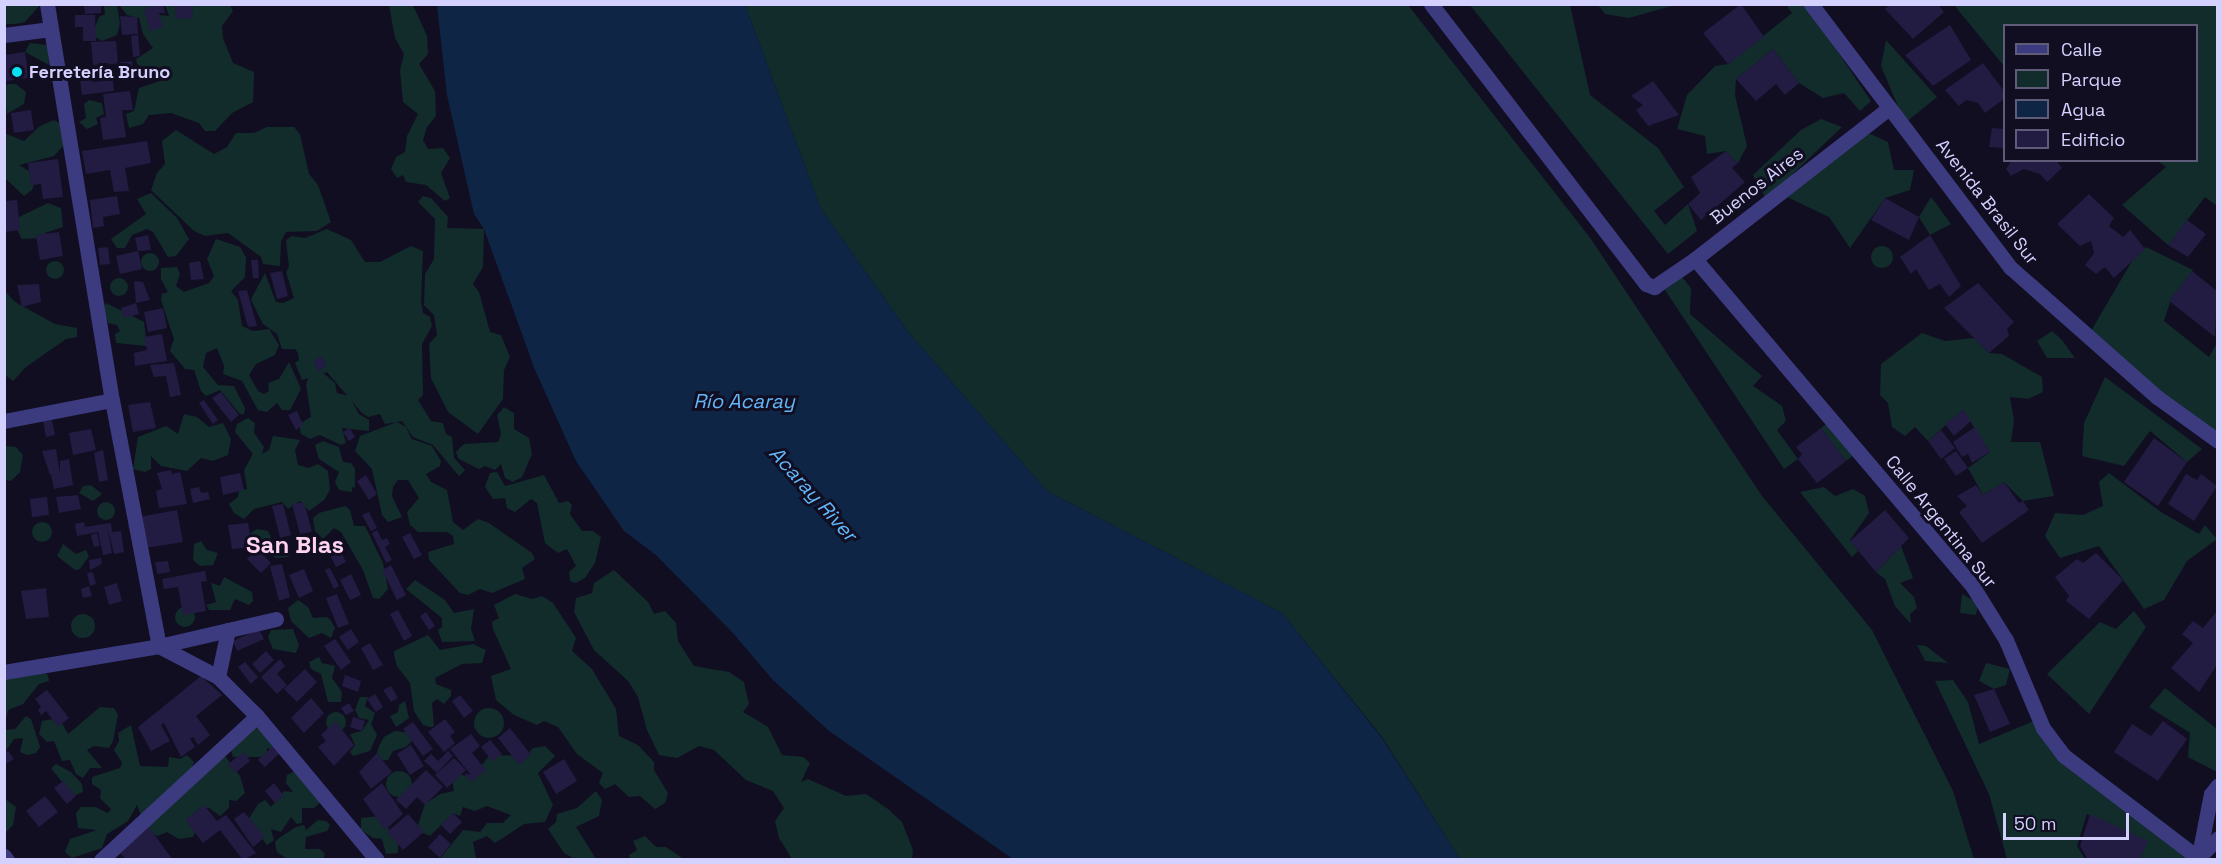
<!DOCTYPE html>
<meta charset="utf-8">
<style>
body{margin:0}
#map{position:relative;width:2222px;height:864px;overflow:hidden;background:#110e22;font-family:"Space Grotesk",sans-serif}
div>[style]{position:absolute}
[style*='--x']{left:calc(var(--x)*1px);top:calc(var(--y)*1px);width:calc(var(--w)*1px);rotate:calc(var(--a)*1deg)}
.green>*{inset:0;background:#112c2a}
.round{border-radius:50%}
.water>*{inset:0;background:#0e2546}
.building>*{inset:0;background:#221b42}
.minor>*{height:15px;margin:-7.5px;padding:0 7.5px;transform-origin:7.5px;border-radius:7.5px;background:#3c3b80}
.dots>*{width:16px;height:16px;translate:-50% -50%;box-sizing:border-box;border:3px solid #110e22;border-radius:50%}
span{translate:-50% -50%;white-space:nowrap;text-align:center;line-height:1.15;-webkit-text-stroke:6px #110e22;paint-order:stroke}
.poi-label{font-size:18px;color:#d5d1fe;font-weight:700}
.left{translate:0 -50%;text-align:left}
.street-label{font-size:18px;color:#d5d1fe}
.water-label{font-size:20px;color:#62b7fb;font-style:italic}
.district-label{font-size:24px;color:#fed3ef;font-weight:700}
.frame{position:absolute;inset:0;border:6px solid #d5d1fe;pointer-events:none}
.legend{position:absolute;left:2003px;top:24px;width:195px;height:138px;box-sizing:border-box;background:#110e22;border:2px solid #5f5c7a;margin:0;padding:8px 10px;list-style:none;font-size:18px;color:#d5d1fe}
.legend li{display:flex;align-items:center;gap:12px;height:30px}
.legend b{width:30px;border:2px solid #5f5c7a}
.scale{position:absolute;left:2003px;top:813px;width:126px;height:27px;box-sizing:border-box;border:3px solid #d5d1fe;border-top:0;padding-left:8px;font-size:18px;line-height:21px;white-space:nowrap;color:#d5d1fe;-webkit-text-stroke:4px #110e22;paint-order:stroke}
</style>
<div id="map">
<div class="green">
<i style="clip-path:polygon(5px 5px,40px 5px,25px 22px,15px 24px,5px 24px)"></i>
<i style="clip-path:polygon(104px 5px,117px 5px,120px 24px,117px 35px,102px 41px,95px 37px,95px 27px,99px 17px,105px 14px)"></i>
<i style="clip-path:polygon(119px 5px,152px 5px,160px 15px,169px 16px,165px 5px,230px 5px,233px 11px,222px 26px,223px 38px,233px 63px,254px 72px,253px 102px,232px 113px,215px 131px,205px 131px,199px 123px,171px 113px,149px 115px,143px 124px,129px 128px,126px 114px,134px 111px,139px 88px,163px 80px,137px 64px,136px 59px,153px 48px,143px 34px,139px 18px,127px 15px)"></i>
<i style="clip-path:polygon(389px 5px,413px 5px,427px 36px,428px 54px,419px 64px,435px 91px,436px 116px,427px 127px,423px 140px,428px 149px,443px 148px,450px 158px,441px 173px,450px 198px,445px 201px,426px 185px,406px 182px,403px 175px,397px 178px,391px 169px,396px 157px,405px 152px,407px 136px,418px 114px,403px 102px,400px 70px,404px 54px,395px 38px)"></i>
<i style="clip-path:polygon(745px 5px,1408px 5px,1591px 239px,1762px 496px,1872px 630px,1953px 791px,1974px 859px,1460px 859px,1382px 737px,1282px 613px,1047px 491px,909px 333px,821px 209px)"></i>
<i style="clip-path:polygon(1470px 5px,1570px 5px,1590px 95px,1658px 148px,1684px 187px,1654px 211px,1665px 225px,1688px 204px,1697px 231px,1668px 254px)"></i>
<i style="clip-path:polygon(1598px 5px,1675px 5px,1629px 18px,1605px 14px)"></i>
<i style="clip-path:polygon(1786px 5px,1806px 5px,1871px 101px,1860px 111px,1844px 93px,1823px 98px,1799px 83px,1773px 49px,1736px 79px,1735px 95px,1747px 146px,1738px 163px,1726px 151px,1707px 154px,1705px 136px,1677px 129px,1687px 95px,1715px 66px,1728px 64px,1792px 13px)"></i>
<i style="clip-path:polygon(1954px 5px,2217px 5px,2217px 206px,2205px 197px,2168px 245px,2122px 205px,2166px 167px,2158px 161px,2196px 160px,2196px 26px,2004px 26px,2004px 66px)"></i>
<i style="clip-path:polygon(1886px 40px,1937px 97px,1905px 123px,1881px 66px)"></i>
<i style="clip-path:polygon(30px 43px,48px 45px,49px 65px,25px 52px)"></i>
<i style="clip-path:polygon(8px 84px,16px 84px,26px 92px,24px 104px,7px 114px,4px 89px)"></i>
<i style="clip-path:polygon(89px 100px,102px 103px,104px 114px,96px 118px,98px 124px,87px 129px,79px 122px,86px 118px,84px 104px)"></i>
<i style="clip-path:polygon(1821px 119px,1842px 127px,1766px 199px,1753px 175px,1801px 130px)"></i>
<i style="clip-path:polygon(54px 120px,65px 126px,65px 144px,54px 156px,19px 165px,37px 176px,32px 190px,24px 196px,5px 178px,4px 133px,24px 141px,40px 126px)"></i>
<i style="clip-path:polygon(267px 127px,294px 127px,300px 134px,309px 174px,318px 185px,331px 222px,317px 231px,286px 232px,281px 241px,280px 266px,263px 264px,261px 257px,228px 233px,205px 236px,194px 231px,151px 190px,157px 173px,165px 164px,162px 141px,176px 130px,214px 154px,227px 147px,236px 133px,254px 133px)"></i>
<i style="clip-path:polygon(1868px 133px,1888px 142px,1894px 170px,1914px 170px,1910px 190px,1885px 198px,1850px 248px,1829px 217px,1787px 197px)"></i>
<i style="clip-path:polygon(151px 193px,177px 218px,189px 239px,176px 256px,168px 257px,153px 232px,147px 229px,132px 235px,125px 248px,117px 248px,111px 239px,146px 214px,137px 199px)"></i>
<i style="clip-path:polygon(423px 196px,431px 198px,448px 217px,447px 228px,484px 229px,483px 267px,473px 284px,479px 292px,490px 332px,501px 335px,510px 357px,504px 370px,503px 399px,478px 434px,448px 412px,431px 378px,429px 344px,437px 335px,434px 315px,424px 305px,425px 274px,434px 259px,435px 219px,418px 202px)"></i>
<i style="clip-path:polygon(1931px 197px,1951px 224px,1930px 235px,1919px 217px)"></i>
<i style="clip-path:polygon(48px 203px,61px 208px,63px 227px,45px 233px,41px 238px,22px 239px,16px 228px,19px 217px)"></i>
<i style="clip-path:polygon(327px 229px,351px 240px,365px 262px,380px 262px,411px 246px,423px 251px,421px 301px,423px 313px,430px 317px,432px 326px,422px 344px,423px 395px,418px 400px,431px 421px,443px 423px,446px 434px,452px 437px,454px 458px,465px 470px,459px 476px,433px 445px,413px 437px,402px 421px,385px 424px,380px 414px,368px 417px,361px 412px,327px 372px,302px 380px,295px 363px,299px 360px,298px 353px,295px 349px,282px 349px,277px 334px,263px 324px,254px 306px,251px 299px,265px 273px,276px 302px,283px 303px,294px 298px,286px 272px,289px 267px,286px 240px,292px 236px,305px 238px)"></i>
<i style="clip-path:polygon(216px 239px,240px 247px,246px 257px,245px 277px,231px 291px,238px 300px,242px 326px,253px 331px,269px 329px,279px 345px,275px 355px,256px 364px,249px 375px,258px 391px,264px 394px,269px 391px,268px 383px,279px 379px,289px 362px,301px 389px,290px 410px,282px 410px,277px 403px,267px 412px,258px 410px,242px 381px,223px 374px,224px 366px,217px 348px,206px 353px,203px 367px,218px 385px,234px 386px,245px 408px,244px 414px,240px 414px,220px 390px,206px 396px,201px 391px,194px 370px,185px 369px,170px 351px,174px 339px,161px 300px,162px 294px,168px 292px,161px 279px,161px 268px,177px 267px,180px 274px,176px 286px,184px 292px,209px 283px,214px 276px,207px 259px)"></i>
<i class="round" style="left:1871px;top:246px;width:22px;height:22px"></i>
<i style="clip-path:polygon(2146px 247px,2193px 270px,2171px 299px,2164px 321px,2209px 357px,2217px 343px,2217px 437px,2088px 336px,2132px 261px)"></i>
<i class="round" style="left:141px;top:253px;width:18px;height:18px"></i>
<i class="round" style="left:46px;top:261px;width:18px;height:18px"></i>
<i style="clip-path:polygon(1682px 277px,1691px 288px,1690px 314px,1762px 376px,1753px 386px,1782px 406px,1786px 421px,1777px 430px,1798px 459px,1784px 469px,1665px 290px)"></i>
<i class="round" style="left:110px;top:278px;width:18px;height:18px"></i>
<i style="clip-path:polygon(4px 290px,15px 302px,55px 324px,77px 328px,77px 337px,66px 339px,26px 367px,13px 381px,5px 375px)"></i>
<i style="clip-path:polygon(106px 303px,144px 322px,147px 346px,116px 343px,115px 334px,120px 331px,117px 325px,108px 323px,103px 307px)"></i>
<i style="clip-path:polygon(2052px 331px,2062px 340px,2075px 358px,2047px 358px,2037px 341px)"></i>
<i style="clip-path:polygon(1922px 333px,1945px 341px,1974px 338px,1989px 353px,2002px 354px,2042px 377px,2043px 392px,2028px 399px,2010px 397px,2014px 421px,2011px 442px,2040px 442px,2054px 496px,2023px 501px,2004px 482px,1983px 495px,1968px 468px,1990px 452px,1963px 410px,1928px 441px,1915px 427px,1905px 436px,1892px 427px,1888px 403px,1880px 395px,1881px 364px)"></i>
<i style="clip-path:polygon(322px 372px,335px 383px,337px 393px,349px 396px,359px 414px,369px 420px,369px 431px,342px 428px,346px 443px,341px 445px,320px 435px,310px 439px,301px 434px,299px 424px,311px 417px,306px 384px,309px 376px)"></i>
<i style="clip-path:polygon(2105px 377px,2202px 449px,2187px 462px,2150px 431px,2124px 466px,2082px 456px,2084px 423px)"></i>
<i style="clip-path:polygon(504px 407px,514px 413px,514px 429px,529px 438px,532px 454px,522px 477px,513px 482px,505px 478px,501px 464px,495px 470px,485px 466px,479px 469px,459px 459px,456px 452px,464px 444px,498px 442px,501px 434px,497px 415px)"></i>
<i style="clip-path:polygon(184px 414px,197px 417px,209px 427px,223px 423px,231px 439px,228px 455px,213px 461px,201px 458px,187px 471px,161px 466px,151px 456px,151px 469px,145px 472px,133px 469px,138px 437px,166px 426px,178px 434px)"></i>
<i style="clip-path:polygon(1835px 417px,1858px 452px,1846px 461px,1821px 428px)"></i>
<i style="clip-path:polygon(248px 418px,255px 423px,254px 433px,264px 447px,262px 454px,269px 450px,273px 436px,300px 440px,295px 450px,298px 465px,309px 468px,318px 464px,328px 471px,330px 490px,324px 500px,309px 511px,300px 501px,288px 509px,282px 502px,254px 509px,244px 519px,234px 513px,229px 504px,238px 497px,239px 490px,247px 489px,244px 470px,253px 454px,235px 432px,237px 424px)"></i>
<i style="clip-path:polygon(397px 422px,406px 427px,412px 439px,432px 446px,441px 461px,440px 466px,426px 474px,431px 482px,447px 490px,453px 522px,463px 530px,478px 519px,489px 523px,532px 553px,535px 559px,522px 568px,525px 579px,492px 593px,480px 589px,468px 595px,460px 593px,429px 560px,428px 552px,454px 544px,453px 536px,447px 532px,418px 532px,410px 525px,407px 512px,419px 498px,408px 480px,398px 480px,393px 487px,392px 496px,402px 517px,388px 522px,382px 515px,372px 469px,355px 451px,360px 436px)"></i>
<i style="clip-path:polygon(323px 441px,339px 447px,343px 462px,351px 463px,355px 469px,355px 488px,352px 487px,352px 492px,339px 490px,335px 482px,339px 472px,319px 459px,315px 445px)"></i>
<i style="clip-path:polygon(5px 446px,16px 447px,23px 455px,20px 472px,11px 481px,5px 480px)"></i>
<i style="clip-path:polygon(497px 472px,505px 486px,544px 475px,559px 503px,568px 501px,572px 505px,570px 514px,582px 531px,593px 531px,601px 537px,595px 563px,585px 578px,576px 583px,570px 581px,569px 572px,576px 566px,567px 549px,558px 553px,545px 543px,537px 503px,531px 499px,515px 512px,507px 508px,505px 498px,493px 499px,485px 487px,490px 473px)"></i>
<i style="clip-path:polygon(2109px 473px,2161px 512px,2199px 534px,2205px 525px,2217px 539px,2187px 561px,2164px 600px,2144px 609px,2099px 546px,2060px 558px,2045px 536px,2055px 513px,2083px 515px,2103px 506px,2099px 482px)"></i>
<i style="clip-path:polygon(91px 485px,102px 494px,93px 501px,79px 493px,83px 486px)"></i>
<i style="clip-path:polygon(1824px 487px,1835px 496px,1853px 489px,1865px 496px,1869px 513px,1850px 540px,1858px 551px,1852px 557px,1800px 492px)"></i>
<i class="round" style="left:97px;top:502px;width:18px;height:18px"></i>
<i style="clip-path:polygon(345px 506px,350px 510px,354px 526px,365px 526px,383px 563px,388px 589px,379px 599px,373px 598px,363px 570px,341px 532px,334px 528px,323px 539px,315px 531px,313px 518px,319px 513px)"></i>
<i class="round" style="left:32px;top:522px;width:20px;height:20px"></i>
<i style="clip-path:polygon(257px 529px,268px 531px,273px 543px,287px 543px,289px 557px,275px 558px,270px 548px,265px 554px,250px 550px,248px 535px)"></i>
<i style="clip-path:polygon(201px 541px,207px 550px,218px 553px,213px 565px,200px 566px,193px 560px,194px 544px)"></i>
<i style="clip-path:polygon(63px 544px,76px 554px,86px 550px,89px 556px,80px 569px,75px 570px,57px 556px)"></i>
<i style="clip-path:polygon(1901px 546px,1913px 578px,1900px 583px,1914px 597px,1917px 608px,1910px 614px,1911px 624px,1895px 606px,1885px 579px,1876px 572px)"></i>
<i style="clip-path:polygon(614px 570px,648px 602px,654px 614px,665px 611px,676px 623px,678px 641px,694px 666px,729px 672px,744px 682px,749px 704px,743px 712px,768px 727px,782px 755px,803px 757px,810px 763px,801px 782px,808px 779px,846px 796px,866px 794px,888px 809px,902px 822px,913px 850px,912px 859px,792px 859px,779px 838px,775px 821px,784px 808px,773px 791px,746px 780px,714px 750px,699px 746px,677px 758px,659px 755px,647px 730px,638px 697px,628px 681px,594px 650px,574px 612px,576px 598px,592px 593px,594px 583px)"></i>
<i style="clip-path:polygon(224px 577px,252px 592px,253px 601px,249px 605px,235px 599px,230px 610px,209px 610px,206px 605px,216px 602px,211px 583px,220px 586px)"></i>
<i style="clip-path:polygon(415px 580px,445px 600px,454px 613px,474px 609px,471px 629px,475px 641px,442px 642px,438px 630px,442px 627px,442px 618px,406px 589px)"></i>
<i style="clip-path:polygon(515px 594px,532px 599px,542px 596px,553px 603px,576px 638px,572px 651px,592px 669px,616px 709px,619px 736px,638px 745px,654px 762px,654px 770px,668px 793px,665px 803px,655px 809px,640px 796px,629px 797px,615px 784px,605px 789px,599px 783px,603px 773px,577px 754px,558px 727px,544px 721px,537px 725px,514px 715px,496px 700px,491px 676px,511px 669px,493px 629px,492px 622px,499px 618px,494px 605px)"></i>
<i style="clip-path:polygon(1962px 594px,1978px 603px,1976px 615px,1960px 613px)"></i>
<i style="clip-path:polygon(298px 600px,308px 607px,313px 618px,327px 617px,331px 621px,335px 628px,331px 638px,322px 633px,309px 638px,291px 621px,288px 608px)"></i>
<i class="round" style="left:175px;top:607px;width:20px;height:20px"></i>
<i style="clip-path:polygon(2134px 611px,2146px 627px,2089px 714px,2047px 674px,2100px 622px,2116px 629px)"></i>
<i class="round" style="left:71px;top:614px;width:24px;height:24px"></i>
<i style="clip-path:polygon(293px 629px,299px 645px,296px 653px,273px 649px,268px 637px,271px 630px)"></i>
<i style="clip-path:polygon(428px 635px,440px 650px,473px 644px,486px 650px,482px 663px,462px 664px,435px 678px,436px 684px,451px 690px,451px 696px,444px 704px,437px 699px,432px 703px,434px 726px,430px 727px,423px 725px,414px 711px,410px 683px,397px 666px,394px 655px,394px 651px)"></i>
<i style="clip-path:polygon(1917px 645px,1926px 646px,1948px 663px,1925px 661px)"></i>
<i style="clip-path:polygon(319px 657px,322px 663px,335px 666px,332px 678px,342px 692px,341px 702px,328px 702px,321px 674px,311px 669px,309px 662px)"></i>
<i style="clip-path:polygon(1986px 663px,2010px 669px,2006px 685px,1994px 689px,1979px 681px)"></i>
<i style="clip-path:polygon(37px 667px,48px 675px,49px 681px,39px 684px,23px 704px,8px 710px,5px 724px,4px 677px)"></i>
<i style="clip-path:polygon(1953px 680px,1968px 702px,1979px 744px,2039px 719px,2056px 754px,2188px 859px,2137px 859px,2145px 841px,2087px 814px,2077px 846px,2085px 859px,2007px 859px,1989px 794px,1935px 681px)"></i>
<i style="clip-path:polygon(2165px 688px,2217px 729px,2217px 772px,2188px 757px,2190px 733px,2149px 707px)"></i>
<i style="clip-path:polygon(360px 697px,368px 697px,365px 706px,375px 713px,371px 724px,377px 735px,370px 751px,353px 756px,350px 752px,355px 745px,350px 734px,362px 731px,369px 720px,359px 718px,355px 710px)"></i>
<i style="clip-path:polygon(405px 701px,409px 718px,396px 727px,390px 716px,398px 712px,399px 705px)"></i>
<i style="clip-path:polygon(100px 707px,114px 708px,118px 715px,113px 741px,109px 748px,94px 746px,87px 750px,102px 768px,90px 768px,83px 778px,76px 774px,70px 760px,62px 761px,54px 741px,47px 742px,39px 734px,42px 721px,59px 718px,68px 734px)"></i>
<i class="round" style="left:474px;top:708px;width:30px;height:30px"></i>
<i class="round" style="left:326px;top:712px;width:20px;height:20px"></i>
<i style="clip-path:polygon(26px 716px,31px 719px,40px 747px,36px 753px,27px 755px,20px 752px,23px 738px,14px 739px,5px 752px,5px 730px,15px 729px)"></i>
<i style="clip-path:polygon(131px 725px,140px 766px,168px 767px,169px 757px,180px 759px,187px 755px,194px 762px,190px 773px,171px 789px,177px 790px,197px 779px,196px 771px,207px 755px,226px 757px,240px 776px,245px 793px,236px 801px,229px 800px,229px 808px,220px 816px,209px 808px,199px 808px,202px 818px,193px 837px,179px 839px,167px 832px,158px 836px,147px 832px,137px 805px,128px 821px,107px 834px,102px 848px,72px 858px,65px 852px,70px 839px,97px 830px,78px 828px,76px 813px,81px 807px,95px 807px,108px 813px,111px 809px,100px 798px,101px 790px,92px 784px,92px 777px,120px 768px,122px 763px,114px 750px,119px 741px,118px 733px)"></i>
<i style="clip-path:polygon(268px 725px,273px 728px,273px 750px,267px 748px,267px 757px,233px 757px,230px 745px,242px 733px)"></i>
<i style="clip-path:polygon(395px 731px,409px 733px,414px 739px,406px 747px,393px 751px,388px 760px,381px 760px,377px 753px,379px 746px,384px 737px)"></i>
<i style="clip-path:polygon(545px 746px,555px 756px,538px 773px,553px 805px,545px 822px,524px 824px,495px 843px,487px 836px,473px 842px,476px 859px,440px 859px,463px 830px,480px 832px,487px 823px,503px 823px,511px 815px,487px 806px,475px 811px,463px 807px,460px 816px,453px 813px,430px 836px,421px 832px,418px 825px,425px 804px,440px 794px,454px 791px,452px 779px,458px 774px,472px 777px,490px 755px,526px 756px,533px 748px)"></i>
<i style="clip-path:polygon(56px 764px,71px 772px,82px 784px,83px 792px,73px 796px,51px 768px)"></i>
<i style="clip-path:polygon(297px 770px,322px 801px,314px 808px,302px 808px,302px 823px,297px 824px,291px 817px,281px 832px,271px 829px,274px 840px,267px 845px,248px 820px,258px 804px,265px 800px,271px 807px,284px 791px,293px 792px,286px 783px,287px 775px)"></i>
<i class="round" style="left:386px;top:771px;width:26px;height:26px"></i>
<i style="clip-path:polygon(596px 791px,602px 800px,599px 816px,576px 827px,596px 859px,575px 859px,564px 853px,548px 829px,556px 822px,557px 814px,577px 808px)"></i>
<i style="clip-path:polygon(5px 799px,16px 807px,13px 825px,5px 833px)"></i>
<i style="clip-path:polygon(379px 816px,398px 841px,398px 853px,386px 854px,382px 839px,373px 838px,361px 830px,361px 818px)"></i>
<i style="clip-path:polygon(318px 820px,326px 821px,330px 825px,327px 831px,306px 837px,305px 849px,320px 849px,325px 854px,323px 859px,287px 859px,277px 852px,275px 842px,279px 838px,296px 827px,304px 825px,306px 830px)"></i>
<i style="clip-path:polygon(645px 836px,656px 847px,666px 847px,684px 859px,630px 859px,629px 855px,637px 850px,633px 841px)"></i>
</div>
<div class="water">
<i style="clip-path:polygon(437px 5px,745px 5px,821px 209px,909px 333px,1047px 491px,1282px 613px,1382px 738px,1460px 859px,1013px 859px,829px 731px,773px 680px,732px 632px,656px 555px,624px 531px,576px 461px,535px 370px,484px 229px,474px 214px,447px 95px)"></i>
</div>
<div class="building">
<i style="clip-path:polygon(84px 4px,101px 4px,101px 13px,85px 14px)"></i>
<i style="clip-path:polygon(155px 4px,163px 4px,165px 13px,158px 13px,163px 27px,150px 31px,144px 10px)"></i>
<i style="clip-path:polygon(1741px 4px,1764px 37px,1728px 64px,1703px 33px)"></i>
<i style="clip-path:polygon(1891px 4px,1938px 4px,1944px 12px,1913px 39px,1885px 9px)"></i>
<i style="clip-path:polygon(175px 6px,192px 6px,193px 18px,176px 19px)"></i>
<i style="clip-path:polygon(75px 15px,95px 15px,96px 41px,83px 41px,83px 27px,75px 27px)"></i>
<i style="clip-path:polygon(120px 16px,137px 17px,138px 34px,122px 35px)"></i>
<i style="clip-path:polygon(1950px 25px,1971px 60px,1933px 86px,1905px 55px)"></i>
<i style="clip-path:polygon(138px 35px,140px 56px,133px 57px,131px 36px)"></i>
<i style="clip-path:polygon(116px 41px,118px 64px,93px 65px,91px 42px)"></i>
<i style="clip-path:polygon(1773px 49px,1799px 83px,1785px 95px,1776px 84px,1756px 101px,1736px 79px)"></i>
<i style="clip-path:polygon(25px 52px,29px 78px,6px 81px,4px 55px)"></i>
<i style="clip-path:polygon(132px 61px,133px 70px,121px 71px,120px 62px)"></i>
<i style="clip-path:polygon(1983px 63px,2004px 91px,2004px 99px,1985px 113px,1978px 103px,1966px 100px,1959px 106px,1945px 90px)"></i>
<i style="clip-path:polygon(92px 78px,93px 82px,113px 80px,114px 91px,82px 95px,80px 79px)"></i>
<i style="clip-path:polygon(1653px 81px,1679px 115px,1648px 126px,1636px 110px,1643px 105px,1631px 96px)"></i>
<i style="clip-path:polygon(130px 91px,133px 110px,122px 110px,126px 137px,103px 140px,100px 118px,106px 117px,103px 94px)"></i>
<i style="clip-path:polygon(31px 110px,34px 130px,14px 133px,11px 113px)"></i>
<i style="clip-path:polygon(1992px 128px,2004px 129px,2004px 148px,1989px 147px)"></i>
<i style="clip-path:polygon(147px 141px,151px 163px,125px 168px,129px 191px,114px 192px,110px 170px,86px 174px,82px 151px)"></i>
<i style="clip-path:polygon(1726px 151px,1738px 163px,1732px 168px,1745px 182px,1701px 220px,1688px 204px,1700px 193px,1691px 177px)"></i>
<i style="clip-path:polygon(58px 159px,63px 197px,43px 199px,41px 184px,31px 185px,28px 163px)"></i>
<i style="clip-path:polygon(2012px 160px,2056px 160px,2062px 168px,2047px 182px,2040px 174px,2024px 169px,2011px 176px,2006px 169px)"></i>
<i style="clip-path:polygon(2089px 194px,2114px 218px,2109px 226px,2123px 237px,2130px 230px,2145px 249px,2114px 278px,2105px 267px,2096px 274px,2085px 265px,2094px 253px,2091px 241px,2080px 246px,2057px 224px)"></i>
<i style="clip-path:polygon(117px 196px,120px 214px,103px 217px,104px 226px,93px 228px,90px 200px)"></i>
<i style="clip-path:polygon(1885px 198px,1919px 217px,1909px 240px,1871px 220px)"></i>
<i style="clip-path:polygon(17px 200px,20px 230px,4px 232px,4px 201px)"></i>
<i style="clip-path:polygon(2187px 220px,2206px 234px,2188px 257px,2168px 245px)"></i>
<i style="clip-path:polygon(59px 232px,63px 256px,40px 260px,36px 235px)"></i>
<i style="clip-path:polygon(148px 235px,151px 250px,138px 251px,135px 238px)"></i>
<i style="clip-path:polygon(1930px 235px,1961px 286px,1949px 297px,1940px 284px,1929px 290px,1916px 269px,1911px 274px,1900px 257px)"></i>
<i style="clip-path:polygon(108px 247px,110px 264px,100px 265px,98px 248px)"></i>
<i style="clip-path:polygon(138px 251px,142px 269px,120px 274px,116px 256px)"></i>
<i style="clip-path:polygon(251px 260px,258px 260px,259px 278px,253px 278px)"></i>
<i style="clip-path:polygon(200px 261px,204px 279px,191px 280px,189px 263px)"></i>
<i style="clip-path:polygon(282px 271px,288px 296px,277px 299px,270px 273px)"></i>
<i style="clip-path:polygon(2192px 271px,2217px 291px,2215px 337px,2169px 301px)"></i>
<i style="clip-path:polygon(134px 281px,143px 282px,150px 300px,136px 303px)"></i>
<i style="clip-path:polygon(1978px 283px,2014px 322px,2007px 329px,2009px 336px,1989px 353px,1944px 308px)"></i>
<i style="clip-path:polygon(39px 284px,41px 302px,22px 307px,17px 285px)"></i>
<i style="clip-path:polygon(247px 290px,257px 326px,248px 327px,238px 291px)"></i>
<i style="clip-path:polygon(136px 303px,139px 314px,124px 318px,121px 308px)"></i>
<i style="clip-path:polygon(163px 308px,167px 328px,148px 332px,144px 312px)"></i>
<i style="clip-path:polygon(162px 334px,167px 361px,135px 366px,134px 353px,147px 350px,144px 337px)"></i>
<i style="clip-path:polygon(322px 356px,327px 366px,318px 371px,313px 361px)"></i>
<i style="clip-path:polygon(174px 363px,181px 395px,170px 397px,166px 376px,154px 377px,150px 365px)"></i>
<i style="clip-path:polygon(221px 392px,239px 415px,231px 422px,212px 398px)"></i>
<i style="clip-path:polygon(204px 400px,218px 420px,213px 424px,199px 403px)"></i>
<i style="clip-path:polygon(150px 402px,156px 428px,133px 432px,128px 405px)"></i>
<i style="clip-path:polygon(1963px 410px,1971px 421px,1954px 436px,1945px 424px)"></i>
<i style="clip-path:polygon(297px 411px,303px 425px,296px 430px,288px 415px)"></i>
<i style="clip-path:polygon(52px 420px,55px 435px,46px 437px,43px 421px)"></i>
<i style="clip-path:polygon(1975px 427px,1990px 452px,1972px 463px,1968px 454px,1962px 457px,1953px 442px)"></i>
<i style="clip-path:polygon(350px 428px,355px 437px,349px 441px,343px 432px)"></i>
<i style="clip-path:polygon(1821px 428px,1846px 461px,1817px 483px,1798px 459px,1802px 454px,1796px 447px)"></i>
<i style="clip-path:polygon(91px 429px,96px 450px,73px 455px,69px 433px)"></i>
<i style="clip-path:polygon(1941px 430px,1955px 448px,1941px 459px,1928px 441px)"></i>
<i style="clip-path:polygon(2154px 438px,2187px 462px,2158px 506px,2124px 482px)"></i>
<i style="clip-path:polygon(56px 449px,60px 474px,60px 461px,69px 459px,73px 485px,54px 489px,51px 475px,58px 474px,50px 475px,42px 451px)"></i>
<i style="clip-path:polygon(103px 450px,108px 480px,99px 482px,94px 453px)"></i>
<i style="clip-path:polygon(1956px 451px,1968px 468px,1956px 476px,1944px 459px)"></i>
<i style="clip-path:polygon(171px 470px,172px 474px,180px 472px,187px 504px,159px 508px,156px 491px,162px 489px,157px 473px)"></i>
<i style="clip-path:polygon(240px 473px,244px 490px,223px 495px,220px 477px)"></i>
<i style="clip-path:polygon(2186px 474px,2197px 480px,2201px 474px,2217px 486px,2194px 521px,2168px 504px)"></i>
<i style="clip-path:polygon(366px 475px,377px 494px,369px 500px,357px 481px)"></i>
<i style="clip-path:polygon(2004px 482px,2019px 503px,2023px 501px,2029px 510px,1982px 543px,1959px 512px,1967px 506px,1957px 496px,1976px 485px,1983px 495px)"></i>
<i style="clip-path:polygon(199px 487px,201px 493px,208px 492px,210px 499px,193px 503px,190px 489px)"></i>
<i style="clip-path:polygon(78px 495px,81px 509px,59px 513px,56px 497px)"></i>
<i style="clip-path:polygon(47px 497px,49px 515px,32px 517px,30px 499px)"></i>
<i style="clip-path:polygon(304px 502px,312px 532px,300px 534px,292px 504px)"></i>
<i style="clip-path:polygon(283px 504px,291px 535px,280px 538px,272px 506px)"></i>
<i style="clip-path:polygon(177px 510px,183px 542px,145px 548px,139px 517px)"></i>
<i style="clip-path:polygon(1885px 510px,1909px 538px,1876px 572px,1850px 541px)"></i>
<i style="clip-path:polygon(369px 512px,377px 528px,371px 531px,362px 515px)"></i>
<i style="clip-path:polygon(84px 522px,85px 527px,111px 523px,112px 532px,121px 531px,124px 552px,114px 554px,107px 526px,112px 553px,103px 555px,98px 532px,77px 536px,75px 524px)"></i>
<i style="clip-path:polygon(248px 523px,252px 547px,232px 549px,228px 525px)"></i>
<i style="clip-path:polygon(377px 530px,382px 540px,387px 538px,390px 544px,385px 547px,392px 560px,386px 563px,372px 533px)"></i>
<i style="clip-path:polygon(97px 533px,100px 546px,94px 547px,91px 535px)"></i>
<i style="clip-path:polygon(410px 533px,422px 555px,414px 559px,402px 537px)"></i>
<i style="clip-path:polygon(336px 542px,346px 562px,336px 567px,326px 547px)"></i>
<i style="clip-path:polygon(257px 549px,271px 563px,261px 573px,247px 559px)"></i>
<i style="clip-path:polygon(2096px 553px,2123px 580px,2089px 619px,2066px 601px,2069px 596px,2055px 577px,2077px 559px,2083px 563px)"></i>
<i style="clip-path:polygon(101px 558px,102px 564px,90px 570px,89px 560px)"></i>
<i style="clip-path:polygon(168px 561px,170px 572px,157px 574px,155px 562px)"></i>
<i style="clip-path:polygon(282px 564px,290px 597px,279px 601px,270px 566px)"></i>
<i style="clip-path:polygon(391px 565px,406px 595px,397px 600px,382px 570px)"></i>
<i style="clip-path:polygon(330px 568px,339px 586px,334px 589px,325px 570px)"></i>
<i style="clip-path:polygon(304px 569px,313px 591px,299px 598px,289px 575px)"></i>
<i style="clip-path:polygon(205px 571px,207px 581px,201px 582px,206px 611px,183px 615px,178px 587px,164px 589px,162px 579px)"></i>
<i style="clip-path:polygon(93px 572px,96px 584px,90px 586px,87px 573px)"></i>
<i style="clip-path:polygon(351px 574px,361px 595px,350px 600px,340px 580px)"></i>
<i style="clip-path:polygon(117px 583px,122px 601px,109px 605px,104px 587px)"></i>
<i style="clip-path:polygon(89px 586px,92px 596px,83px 598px,81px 589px)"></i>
<i style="clip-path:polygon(46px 588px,49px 617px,26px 619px,21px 591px)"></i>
<i style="clip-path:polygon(337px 594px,349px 624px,338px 628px,326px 598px)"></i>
<i style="clip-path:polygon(398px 610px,412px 636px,404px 641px,390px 614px)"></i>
<i style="clip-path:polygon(2217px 611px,2217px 665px,2199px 692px,2171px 668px,2193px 643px,2182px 634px,2193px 621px,2203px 628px)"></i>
<i style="clip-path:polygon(426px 612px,435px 626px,429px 630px,420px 616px)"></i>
<i style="clip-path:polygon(259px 629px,264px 639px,237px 651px,233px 641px)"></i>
<i style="clip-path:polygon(351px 629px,359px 642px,348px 650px,339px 637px)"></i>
<i style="clip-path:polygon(335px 639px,351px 662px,341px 670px,324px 646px)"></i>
<i style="clip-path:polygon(370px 643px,383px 665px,373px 670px,361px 648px)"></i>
<i style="clip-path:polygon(266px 651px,274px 660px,260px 673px,252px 664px)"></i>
<i style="clip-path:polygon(280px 659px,285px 666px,277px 674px,287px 685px,277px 694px,261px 677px)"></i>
<i style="clip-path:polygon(245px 662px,258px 677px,251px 684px,238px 667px)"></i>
<i style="clip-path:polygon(305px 669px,317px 682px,297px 702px,284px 689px)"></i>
<i style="clip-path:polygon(345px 675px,361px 681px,358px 692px,342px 686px)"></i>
<i style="clip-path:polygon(201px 676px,222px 695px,196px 716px,210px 735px,198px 745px,193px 737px,190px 739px,195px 747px,181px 757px,164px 723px,161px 725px,170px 741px,151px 751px,138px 727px)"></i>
<i style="clip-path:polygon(391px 686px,398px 698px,391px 702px,383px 690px)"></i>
<i style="clip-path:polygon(1994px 689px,2010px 724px,1990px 732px,1974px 695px)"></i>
<i style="clip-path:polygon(47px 690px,69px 718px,58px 727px,46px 711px,41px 715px,38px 710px,41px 707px,35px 699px)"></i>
<i style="clip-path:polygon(375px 694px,383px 707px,376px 712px,367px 699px)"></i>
<i style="clip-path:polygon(460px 695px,473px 711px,464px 718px,452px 701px)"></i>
<i style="clip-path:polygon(311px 698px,324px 713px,304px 733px,291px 718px)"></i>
<i style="clip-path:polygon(349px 703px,354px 711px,346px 715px,341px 708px)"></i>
<i style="clip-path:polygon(353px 717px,365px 721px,362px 731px,350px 727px)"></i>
<i style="clip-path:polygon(445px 719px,455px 732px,450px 736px,455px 743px,444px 752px,428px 732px)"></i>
<i style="clip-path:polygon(335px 721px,354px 745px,334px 766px,318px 747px,326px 741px,321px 735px)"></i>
<i style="clip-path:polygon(2163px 721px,2187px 739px,2158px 781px,2114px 752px,2132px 724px,2151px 736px)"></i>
<i style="clip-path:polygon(413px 722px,433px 749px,423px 756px,403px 729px)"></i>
<i style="clip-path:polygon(510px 728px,531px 755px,519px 765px,498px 738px)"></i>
<i style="clip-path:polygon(471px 734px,480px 746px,472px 753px,486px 770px,471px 782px,464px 773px,471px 775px,450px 749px)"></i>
<i style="clip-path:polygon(490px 740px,502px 754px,492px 761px,481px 747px)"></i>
<i style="clip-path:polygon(411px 745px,424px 766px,410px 775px,397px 754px)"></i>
<i style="clip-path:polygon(273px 746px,280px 753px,265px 767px,258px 760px)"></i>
<i style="clip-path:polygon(8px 751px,14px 759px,4px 765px,4px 753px)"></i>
<i style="clip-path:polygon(448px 751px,453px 756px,437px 773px,424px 761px,431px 754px,438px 761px)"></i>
<i style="clip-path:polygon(244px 752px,250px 761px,235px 773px,228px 764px)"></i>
<i style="clip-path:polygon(377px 753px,392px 772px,371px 789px,359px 772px)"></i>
<i style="clip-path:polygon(454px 758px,466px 770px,447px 788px,435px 775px)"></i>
<i style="clip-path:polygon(564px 759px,577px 781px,556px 794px,543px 772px)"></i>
<i style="clip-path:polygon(426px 770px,443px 787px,425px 805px,417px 797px,406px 809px,396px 800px)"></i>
<i style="clip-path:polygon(63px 781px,76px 796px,67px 804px,54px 788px)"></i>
<i style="clip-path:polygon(274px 783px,284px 796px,275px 803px,265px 791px)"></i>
<i style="clip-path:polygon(382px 783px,403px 814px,385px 830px,363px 799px)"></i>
<i style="clip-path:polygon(45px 796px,58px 812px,39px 827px,26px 811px)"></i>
<i style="clip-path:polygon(204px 805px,217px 821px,226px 815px,256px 853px,243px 860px,220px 830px,203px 843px,185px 820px)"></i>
<i style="clip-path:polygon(244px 812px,265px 837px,253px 847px,234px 819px)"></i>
<i style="clip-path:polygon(453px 813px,462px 822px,450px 834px,441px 825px)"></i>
<i style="clip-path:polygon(408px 814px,424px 832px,403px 850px,387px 832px)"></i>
<i style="clip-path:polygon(2090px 814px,2148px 841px,2140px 860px,2088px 860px,2080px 846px)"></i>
<i style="clip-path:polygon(148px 826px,173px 860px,126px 860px,117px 849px)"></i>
<i style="clip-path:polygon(440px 834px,451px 844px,440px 858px,428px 847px)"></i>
</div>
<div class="minor">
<i style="--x:47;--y:4;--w:401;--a:80.7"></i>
<i style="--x:112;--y:400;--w:250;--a:79.2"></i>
<i style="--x:159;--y:646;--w:67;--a:27.7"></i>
<i style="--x:218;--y:677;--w:55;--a:45"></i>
<i style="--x:257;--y:716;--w:187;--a:50.2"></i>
<i style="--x:1431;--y:4;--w:353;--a:52.5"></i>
<i style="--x:1646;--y:284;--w:9;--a:21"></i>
<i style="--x:1654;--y:287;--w:50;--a:-34.3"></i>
<i style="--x:1695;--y:259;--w:246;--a:-37.9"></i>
<i style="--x:1811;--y:4;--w:331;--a:52.9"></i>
<i style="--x:2011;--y:268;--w:195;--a:41.5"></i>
<i style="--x:2157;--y:397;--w:75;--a:35.8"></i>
<i style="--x:4;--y:35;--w:47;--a:-7.3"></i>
<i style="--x:1695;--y:259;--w:430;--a:49.7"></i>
<i style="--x:1973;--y:587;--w:62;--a:58.1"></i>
<i style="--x:2006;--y:640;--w:95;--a:67.2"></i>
<i style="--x:2043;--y:728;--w:34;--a:53"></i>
<i style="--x:2063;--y:755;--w:170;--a:37.3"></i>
<i style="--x:4;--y:421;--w:110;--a:-11"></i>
<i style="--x:4;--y:672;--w:157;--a:-9.5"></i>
<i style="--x:159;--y:646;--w:120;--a:-13"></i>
<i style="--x:218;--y:677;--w:48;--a:-78"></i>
<i style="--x:4;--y:856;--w:5;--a:53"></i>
<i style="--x:2198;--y:858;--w:28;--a:-45"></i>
<i style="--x:101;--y:860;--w:212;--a:-42.7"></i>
<i style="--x:2198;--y:860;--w:67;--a:-78.9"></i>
<i style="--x:2211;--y:794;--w:11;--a:-52"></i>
</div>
<div class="dots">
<i style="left:17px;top:72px;background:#07e1f3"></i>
</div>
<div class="poi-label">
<span class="left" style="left:29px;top:72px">Ferretería Bruno</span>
</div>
<div class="street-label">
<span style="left:1757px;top:186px;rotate:-38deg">Buenos Aires</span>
<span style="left:1987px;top:202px;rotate:52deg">Avenida Brasil Sur</span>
<span style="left:1941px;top:522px;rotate:51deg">Calle Argentina Sur</span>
</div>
<div class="water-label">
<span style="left:744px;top:401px">Río Acaray</span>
<span style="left:813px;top:494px;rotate:48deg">Acaray River</span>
</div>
<div class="district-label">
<span style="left:295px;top:545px">San Blas</span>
</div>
<div class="frame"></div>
<ul class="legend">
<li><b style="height:8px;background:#3c3b80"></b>Calle</li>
<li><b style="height:16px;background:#112c2a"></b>Parque</li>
<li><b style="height:16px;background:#0e2546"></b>Agua</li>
<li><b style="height:16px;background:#221b42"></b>Edificio</li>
</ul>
<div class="scale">50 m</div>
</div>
